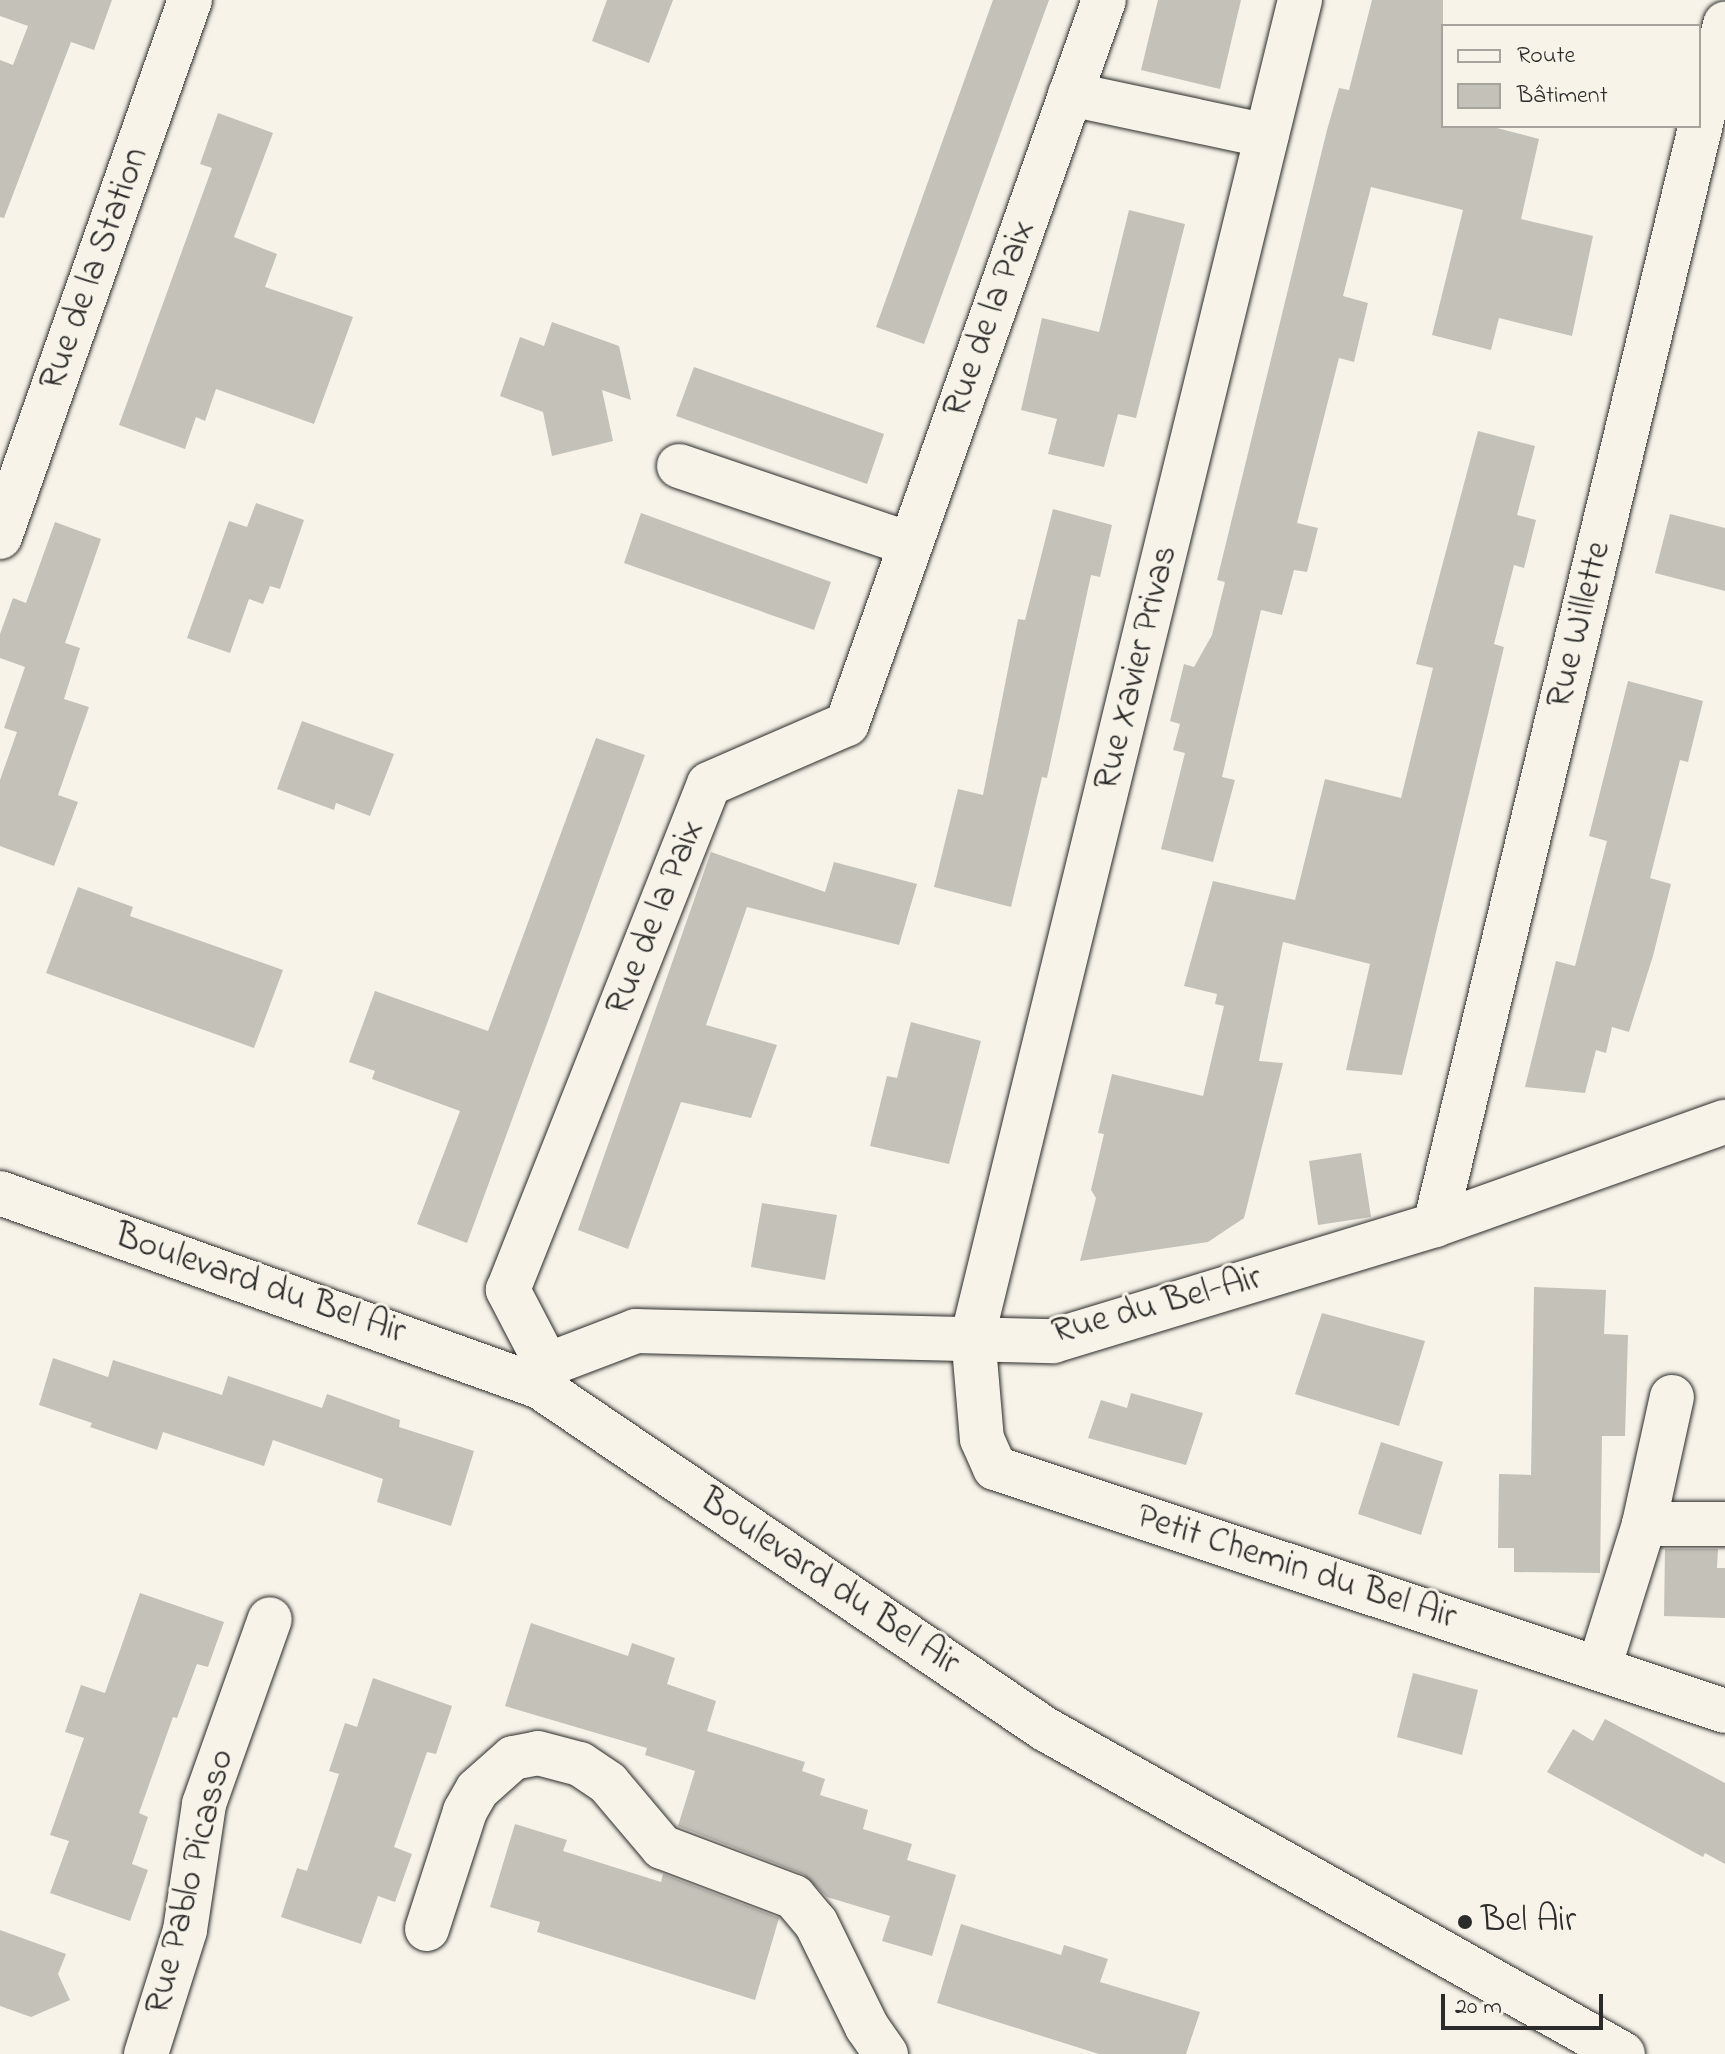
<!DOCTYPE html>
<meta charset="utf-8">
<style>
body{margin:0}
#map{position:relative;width:1725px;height:2054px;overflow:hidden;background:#f7f3e8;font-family:"Indie Flower",sans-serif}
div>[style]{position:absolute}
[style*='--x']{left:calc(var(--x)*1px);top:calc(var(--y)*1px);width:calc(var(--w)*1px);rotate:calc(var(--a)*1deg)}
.building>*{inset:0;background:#c4c1b9}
.roads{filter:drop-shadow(0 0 2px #2b2b2b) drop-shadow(0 0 2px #2b2b2b)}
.minor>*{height:44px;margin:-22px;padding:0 22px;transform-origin:22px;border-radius:22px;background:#f7f3e8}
.major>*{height:44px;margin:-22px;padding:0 22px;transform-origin:22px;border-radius:22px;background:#f7f3e8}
.dots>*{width:22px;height:22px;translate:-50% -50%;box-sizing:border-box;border:4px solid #f7f3e8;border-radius:50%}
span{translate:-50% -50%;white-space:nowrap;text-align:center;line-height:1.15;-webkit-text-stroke:6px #f7f3e8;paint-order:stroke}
.street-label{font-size:36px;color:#2b2b2b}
.poi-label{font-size:36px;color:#2b2b2b}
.left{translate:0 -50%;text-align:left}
.legend{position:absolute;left:1441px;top:24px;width:260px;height:104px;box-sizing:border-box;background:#f7f3e8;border:2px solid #a5a39c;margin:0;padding:10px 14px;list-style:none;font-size:24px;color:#2b2b2b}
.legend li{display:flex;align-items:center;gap:16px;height:40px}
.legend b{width:40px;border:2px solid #a5a39c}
.scale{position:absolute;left:1441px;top:1994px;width:162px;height:36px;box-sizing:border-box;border:4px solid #2b2b2b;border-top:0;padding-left:10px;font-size:24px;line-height:28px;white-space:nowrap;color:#2b2b2b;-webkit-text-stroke:6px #f7f3e8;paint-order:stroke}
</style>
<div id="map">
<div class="building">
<i style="clip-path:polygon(0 0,112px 0,94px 50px,71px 42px,4px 218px,0 217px,0 60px,13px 65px,28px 26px,0 16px)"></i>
<i style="clip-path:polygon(607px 0,673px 0,649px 63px,592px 41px)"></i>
<i style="clip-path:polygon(993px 0,1049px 0,924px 344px,876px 327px)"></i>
<i style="clip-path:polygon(1158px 0,1241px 0,1220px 89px,1141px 70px)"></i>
<i style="clip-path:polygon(1372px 0,1443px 0,1443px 126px,1489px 126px,1539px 139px,1521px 219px,1593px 236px,1572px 336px,1499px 318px,1491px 350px,1432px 335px,1463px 210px,1371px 187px,1343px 296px,1368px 303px,1354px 362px,1339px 358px,1297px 523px,1318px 528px,1307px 572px,1294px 570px,1282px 615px,1261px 610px,1222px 777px,1235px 780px,1213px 862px,1161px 849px,1185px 753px,1173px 750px,1180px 724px,1170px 721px,1184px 664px,1194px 667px,1212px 635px,1225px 582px,1217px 580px,1327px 130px,1339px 88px,1349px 90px)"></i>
<i style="clip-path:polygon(218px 113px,273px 133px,234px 237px,277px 254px,265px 287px,353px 317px,314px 424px,216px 389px,205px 421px,196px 417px,185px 449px,119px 425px,212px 168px,200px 164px)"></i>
<i style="clip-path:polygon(1129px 210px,1185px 224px,1136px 418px,1118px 414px,1104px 467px,1048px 454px,1057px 419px,1021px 410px,1042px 318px,1099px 332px)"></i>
<i style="clip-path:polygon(552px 322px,619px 346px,631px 400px,602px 390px,613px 441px,552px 456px,543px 412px,500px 396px,520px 337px,544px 346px)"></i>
<i style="clip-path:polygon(694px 367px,884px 434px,867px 484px,676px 416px)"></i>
<i style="clip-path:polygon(1478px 431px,1535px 446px,1517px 515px,1536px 520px,1524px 568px,1514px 565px,1494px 644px,1504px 647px,1402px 1075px,1346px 1070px,1370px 964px,1283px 942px,1259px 1061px,1283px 1063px,1244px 1218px,1208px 1242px,1080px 1261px,1096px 1198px,1091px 1190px,1104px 1134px,1098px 1133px,1112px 1074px,1203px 1096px,1224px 1006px,1215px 1004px,1217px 994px,1184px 986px,1213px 881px,1295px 900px,1325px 779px,1401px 798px,1433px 668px,1416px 664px)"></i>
<i style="clip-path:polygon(256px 503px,304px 520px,280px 589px,270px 586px,263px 604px,249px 599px,230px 653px,187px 638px,229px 521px,247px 527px)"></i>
<i style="clip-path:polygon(1053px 509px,1112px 525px,1100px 577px,1091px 575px,1047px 778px,1042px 777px,1011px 907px,934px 887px,958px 789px,983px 795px,1018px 619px,1025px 620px)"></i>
<i style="clip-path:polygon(641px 513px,831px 582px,814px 630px,624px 563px)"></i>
<i style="clip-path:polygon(1670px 514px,1725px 528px,1725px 591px,1655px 573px)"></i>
<i style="clip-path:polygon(55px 522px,101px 539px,65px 643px,80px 648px,64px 699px,89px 707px,58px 795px,78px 802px,54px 866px,0 846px,0 780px,17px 732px,4px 728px,25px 667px,0 658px,0 634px,13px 598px,26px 603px)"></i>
<i style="clip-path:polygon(1628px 681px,1703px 701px,1688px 762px,1680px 760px,1650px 878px,1671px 884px,1653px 956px,1629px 1032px,1612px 1027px,1606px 1053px,1596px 1050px,1585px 1093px,1525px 1087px,1556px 961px,1575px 966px,1607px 841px,1589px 836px)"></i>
<i style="clip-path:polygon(302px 721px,394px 754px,370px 816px,336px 803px,334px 810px,277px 789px)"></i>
<i style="clip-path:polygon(596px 738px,645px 755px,467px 1243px,417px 1224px,460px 1111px,372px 1079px,375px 1071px,349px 1062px,375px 991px,488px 1031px)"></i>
<i style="clip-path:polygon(711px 852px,825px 892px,834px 862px,917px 884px,899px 945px,747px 907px,706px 1025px,777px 1045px,751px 1118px,681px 1102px,628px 1249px,578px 1230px)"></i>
<i style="clip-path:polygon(78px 887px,133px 907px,130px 916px,283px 970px,254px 1048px,46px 973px)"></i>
<i style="clip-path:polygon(911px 1022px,981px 1041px,949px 1164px,870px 1146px,887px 1076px,897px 1078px)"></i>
<i style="clip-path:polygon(1361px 1153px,1371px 1217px,1318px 1225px,1309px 1161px)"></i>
<i style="clip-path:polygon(762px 1203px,837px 1215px,825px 1280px,751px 1267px)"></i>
<i style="clip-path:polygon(1534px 1287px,1606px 1290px,1604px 1334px,1628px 1335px,1625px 1436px,1602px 1436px,1600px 1573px,1514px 1572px,1514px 1548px,1498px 1548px,1499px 1474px,1531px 1475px)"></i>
<i style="clip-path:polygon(1322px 1313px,1425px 1341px,1399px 1426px,1295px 1394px)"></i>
<i style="clip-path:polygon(53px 1358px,108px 1377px,113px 1360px,222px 1395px,228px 1376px,322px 1408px,327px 1394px,400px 1420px,399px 1427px,474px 1451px,451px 1526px,377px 1502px,383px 1479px,273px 1440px,264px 1466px,163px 1432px,157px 1450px,90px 1427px,92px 1423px,39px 1405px)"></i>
<i style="clip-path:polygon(1131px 1393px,1203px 1413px,1186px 1465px,1088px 1438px,1101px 1400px,1127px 1408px)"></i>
<i style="clip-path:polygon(1381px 1442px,1443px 1462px,1421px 1535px,1358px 1514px)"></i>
<i style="clip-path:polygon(1665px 1549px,1718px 1549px,1717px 1568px,1725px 1568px,1725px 1618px,1664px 1616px)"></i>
<i style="clip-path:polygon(140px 1593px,224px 1622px,208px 1667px,197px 1664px,177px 1718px,173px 1717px,139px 1813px,148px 1817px,132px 1864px,148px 1870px,130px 1921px,50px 1893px,69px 1841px,50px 1835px,84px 1738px,65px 1732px,81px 1685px,105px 1693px)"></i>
<i style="clip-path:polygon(531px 1623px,628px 1656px,632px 1643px,675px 1658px,667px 1684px,716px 1701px,707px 1731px,805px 1762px,802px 1771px,825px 1779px,820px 1795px,868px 1810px,863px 1829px,912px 1844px,907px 1860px,956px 1875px,932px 1956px,882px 1941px,890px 1916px,827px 1897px,803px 1874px,678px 1826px,695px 1771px,645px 1755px,647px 1748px,505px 1706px)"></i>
<i style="clip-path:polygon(1413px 1673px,1478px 1690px,1462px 1755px,1397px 1737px)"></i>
<i style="clip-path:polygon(373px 1678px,452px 1706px,436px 1754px,427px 1752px,394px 1847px,412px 1854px,395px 1902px,378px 1896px,361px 1944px,281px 1917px,297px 1868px,307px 1871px,339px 1774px,329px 1771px,345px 1723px,357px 1727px)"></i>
<i style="clip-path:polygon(1605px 1719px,1725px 1783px,1725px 1864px,1705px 1853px,1703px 1857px,1547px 1772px,1573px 1729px,1593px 1741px)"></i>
<i style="clip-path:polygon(515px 1824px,567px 1840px,563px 1851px,661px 1882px,663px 1874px,779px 1918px,755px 2000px,537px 1932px,540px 1922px,490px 1907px)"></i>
<i style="clip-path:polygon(961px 1924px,1061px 1955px,1064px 1945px,1108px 1959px,1100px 1982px,1200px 2012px,1186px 2054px,1099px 2054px,937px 2003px)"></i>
<i style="clip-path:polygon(0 1930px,66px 1954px,58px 1974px,70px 2000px,31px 2017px,0 2006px)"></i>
</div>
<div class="roads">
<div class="minor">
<i style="--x:1300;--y:0;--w:1374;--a:103.76"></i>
<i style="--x:973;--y:1335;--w:104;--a:85.1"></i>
<i style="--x:982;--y:1439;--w:32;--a:66"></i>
<i style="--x:995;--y:1468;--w:769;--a:18.41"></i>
<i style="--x:1070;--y:94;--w:201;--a:12"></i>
<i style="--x:679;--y:466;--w:244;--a:18.7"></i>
<i style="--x:0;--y:537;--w:570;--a:-70.52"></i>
<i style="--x:1435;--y:1225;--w:1236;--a:-76.42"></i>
<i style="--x:547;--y:1365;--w:85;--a:-117.5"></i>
<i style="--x:508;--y:1290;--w:544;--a:-68.34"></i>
<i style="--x:709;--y:784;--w:150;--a:-23.5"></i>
<i style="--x:847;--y:724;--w:768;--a:-70.46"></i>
<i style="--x:547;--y:1365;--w:95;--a:-20.9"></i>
<i style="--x:636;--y:1331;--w:417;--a:1.4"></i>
<i style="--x:1053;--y:1341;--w:399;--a:-16.9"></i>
<i style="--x:1435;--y:1225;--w:308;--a:-19.6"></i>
<i style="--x:1644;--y:1524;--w:130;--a:-77.6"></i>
<i style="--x:1599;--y:1668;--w:151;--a:-72.6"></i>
<i style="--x:1644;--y:1524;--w:81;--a:0"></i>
<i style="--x:427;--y:1929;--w:124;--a:-72.1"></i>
<i style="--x:465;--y:1811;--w:24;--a:-60"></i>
<i style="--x:477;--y:1790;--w:48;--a:-41.6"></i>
<i style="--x:513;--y:1758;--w:25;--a:-11"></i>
<i style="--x:538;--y:1753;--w:43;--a:14.7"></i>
<i style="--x:580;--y:1764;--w:34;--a:34"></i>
<i style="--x:608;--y:1783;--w:84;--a:49.8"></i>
<i style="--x:662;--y:1847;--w:141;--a:20.7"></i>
<i style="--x:794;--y:1897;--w:34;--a:50"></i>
<i style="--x:816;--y:1923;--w:116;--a:63.9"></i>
<i style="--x:867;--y:2027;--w:33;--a:55"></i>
<i style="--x:146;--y:2054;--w:130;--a:-72.5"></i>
<i style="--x:185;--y:1930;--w:127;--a:-81.4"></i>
<i style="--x:204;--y:1804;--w:196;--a:-70.4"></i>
</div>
<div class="major">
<i style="--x:0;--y:1193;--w:574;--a:19.76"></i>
<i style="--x:540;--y:1387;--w:610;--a:34.11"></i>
<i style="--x:1045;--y:1729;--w:663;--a:29.35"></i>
</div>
</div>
<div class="dots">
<i style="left:1465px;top:1922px;background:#2b2b2b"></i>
</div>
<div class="street-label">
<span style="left:95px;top:269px;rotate:-70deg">Rue de la Station</span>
<span style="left:990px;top:319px;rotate:-70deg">Rue de la Paix</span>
<span style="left:1580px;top:625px;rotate:-76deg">Rue Willette</span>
<span style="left:1137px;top:668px;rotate:-76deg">Rue Xavier Privas</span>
<span style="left:656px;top:918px;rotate:-68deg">Rue de la Paix</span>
<span style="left:260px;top:1285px;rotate:19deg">Boulevard du Bel Air</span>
<span style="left:1157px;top:1306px;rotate:-15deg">Rue du Bel-Air</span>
<span style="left:1296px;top:1568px;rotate:18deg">Petit Chemin du Bel Air</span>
<span style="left:829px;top:1583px;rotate:34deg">Boulevard du Bel Air</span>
<span style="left:191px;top:1882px;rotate:-76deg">Rue Pablo Picasso</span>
</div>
<div class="poi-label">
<span class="left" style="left:1481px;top:1922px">Bel Air</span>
</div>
<ul class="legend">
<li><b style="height:10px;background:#f7f3e8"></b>Route</li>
<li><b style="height:22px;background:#c4c1b9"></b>Bâtiment</li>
</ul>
<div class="scale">20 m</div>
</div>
